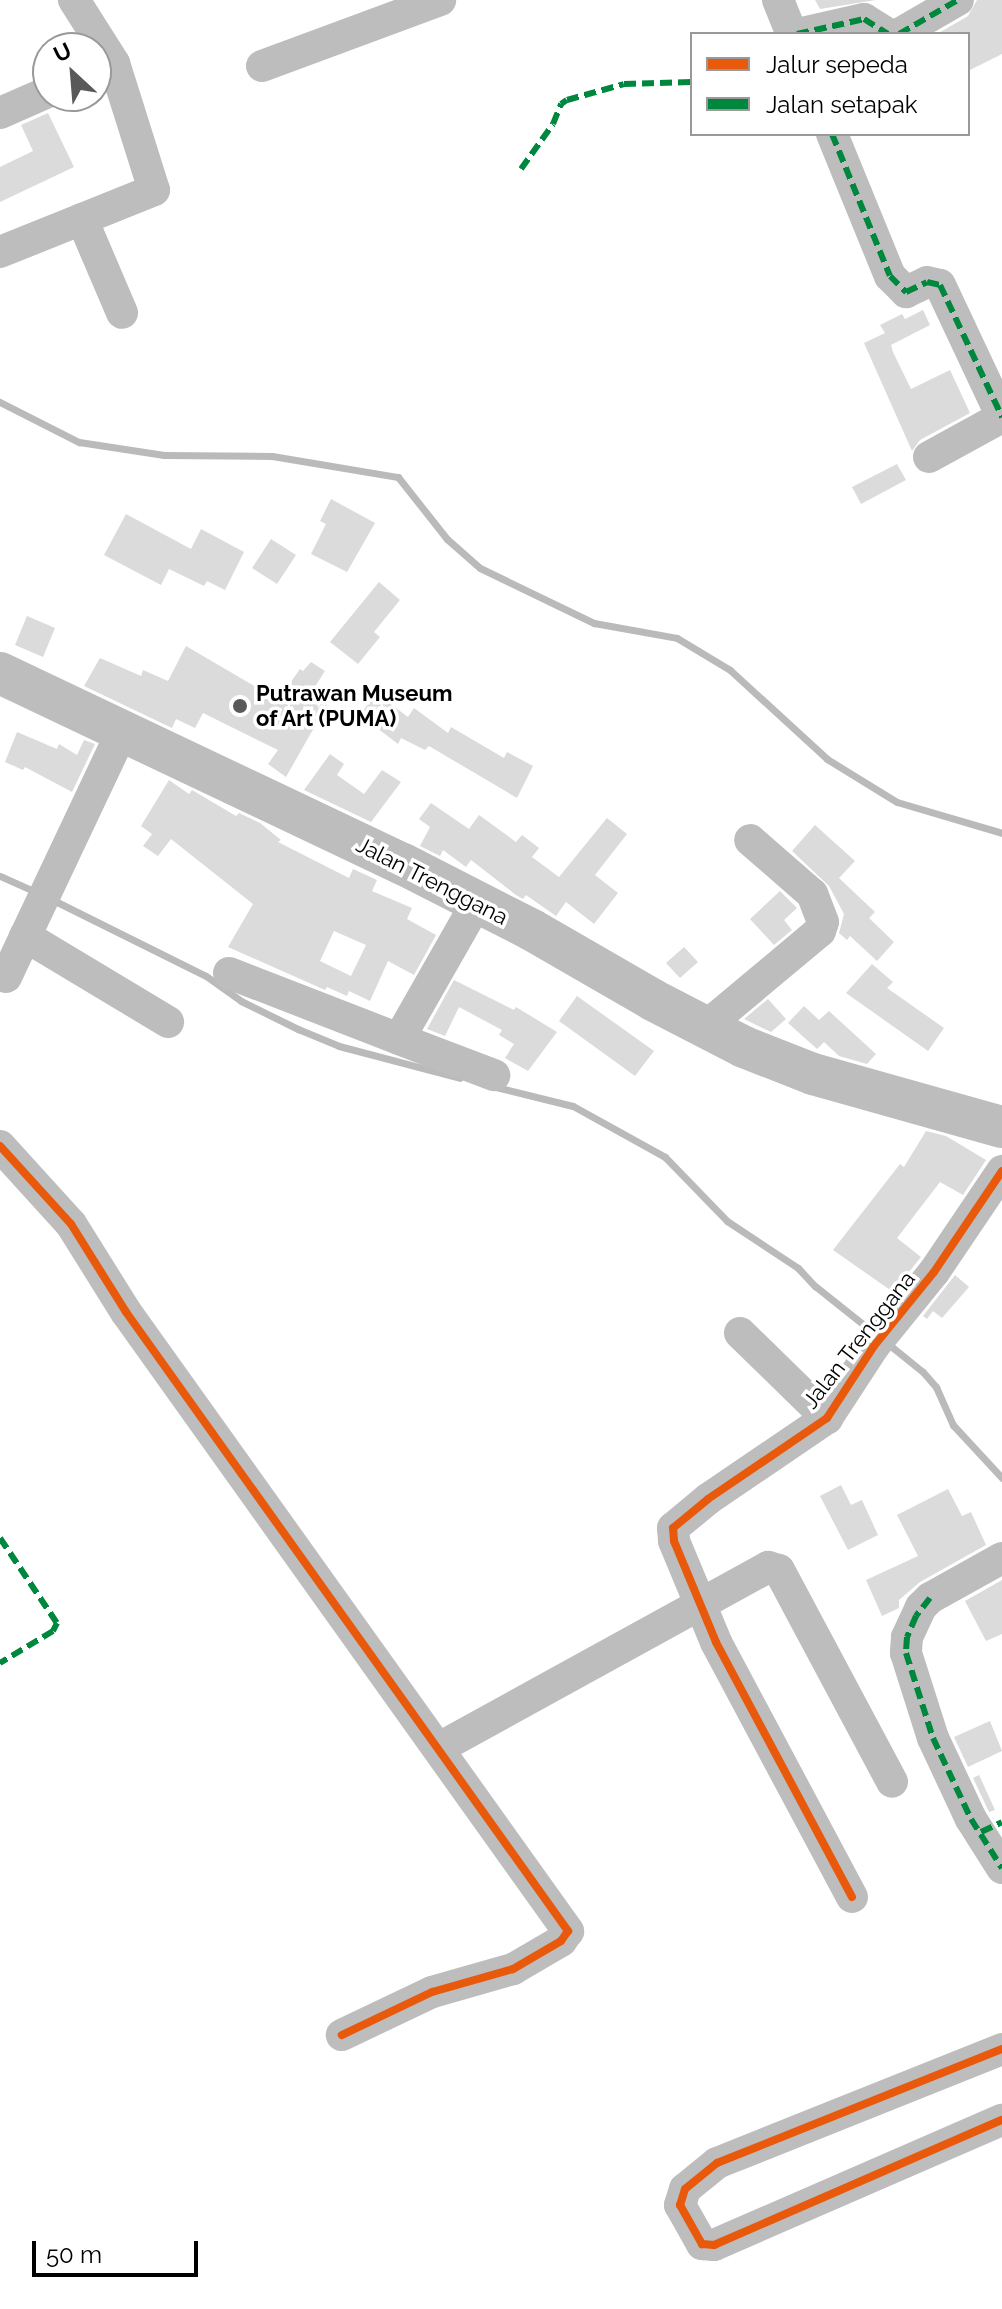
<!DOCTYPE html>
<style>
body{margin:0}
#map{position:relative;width:1002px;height:2309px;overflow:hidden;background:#fff;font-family:Raleway,sans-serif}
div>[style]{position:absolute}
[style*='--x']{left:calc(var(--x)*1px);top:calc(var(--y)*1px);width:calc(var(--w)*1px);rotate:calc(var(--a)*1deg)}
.stream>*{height:7px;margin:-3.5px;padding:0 3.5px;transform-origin:3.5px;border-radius:3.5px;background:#bababa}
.building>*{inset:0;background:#dbdbdb}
.minor>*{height:32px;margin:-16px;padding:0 16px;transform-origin:16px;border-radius:16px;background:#bdbdbd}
.major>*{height:42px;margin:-21px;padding:0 21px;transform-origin:21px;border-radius:21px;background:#bdbdbd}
.quiet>*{height:6px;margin-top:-3px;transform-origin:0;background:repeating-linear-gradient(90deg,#00873e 0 12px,transparent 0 18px)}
.cycleway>*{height:8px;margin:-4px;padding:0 4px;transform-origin:4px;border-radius:4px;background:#e8590c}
.dots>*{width:22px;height:22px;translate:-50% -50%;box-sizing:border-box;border:4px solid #fff;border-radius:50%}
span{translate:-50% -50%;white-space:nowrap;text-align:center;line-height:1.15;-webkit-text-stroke:7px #fff;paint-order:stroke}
.poi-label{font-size:22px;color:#000;font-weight:700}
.left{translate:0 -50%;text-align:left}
.street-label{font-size:22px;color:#000}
.legend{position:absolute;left:690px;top:32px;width:280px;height:104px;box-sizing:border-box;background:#fff;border:2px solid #999;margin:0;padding:10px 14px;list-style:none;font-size:24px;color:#000}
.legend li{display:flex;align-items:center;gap:16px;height:40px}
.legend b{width:40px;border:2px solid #999}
.north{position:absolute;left:32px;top:32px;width:80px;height:80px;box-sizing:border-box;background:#fff;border:2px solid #999;border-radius:50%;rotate:334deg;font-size:22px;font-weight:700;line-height:32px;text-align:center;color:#000}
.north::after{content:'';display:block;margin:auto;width:28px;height:36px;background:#595959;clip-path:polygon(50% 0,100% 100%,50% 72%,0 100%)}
.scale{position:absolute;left:32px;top:2241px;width:166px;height:36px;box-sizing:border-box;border:4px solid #000;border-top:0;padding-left:10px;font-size:24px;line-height:28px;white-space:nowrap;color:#000;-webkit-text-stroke:6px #fff;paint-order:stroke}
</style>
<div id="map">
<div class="stream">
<i style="--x:0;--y:402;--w:89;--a:26.9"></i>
<i style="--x:79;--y:442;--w:86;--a:8.7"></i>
<i style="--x:164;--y:455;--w:108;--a:0.5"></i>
<i style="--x:272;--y:456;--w:128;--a:9.5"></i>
<i style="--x:398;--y:477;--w:79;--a:51.7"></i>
<i style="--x:447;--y:539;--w:44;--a:41.3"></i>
<i style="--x:480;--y:568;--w:127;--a:25.8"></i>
<i style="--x:594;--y:623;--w:84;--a:10.2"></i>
<i style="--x:677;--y:638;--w:62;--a:31.1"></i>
<i style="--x:730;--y:670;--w:132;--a:42.5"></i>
<i style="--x:827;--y:759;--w:82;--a:31.6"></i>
<i style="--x:897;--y:802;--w:109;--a:16.4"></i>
<i style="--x:0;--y:876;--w:42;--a:24.1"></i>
<i style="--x:53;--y:900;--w:171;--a:26.4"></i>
<i style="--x:206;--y:976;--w:43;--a:35.5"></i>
<i style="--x:241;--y:1001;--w:64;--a:26.2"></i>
<i style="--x:298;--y:1029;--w:44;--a:22.5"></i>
<i style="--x:339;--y:1046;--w:125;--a:14.8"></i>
<i style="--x:496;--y:1087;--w:79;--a:13.9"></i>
<i style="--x:573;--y:1106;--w:105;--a:29"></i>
<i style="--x:665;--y:1157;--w:89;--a:45.9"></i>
<i style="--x:727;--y:1221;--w:85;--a:33.5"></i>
<i style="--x:798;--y:1268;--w:25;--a:47"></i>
<i style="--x:815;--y:1286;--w:75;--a:38.5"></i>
<i style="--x:887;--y:1343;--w:46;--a:38.9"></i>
<i style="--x:923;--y:1372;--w:20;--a:49"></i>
<i style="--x:936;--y:1387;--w:42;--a:65.9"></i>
<i style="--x:953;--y:1425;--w:72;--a:47.2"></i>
</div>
<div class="building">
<i style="clip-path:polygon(815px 0,876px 0,820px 9px)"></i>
<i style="clip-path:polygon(977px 0,1002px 0,1002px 54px,968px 71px,968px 34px,937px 34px,968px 16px)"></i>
<i style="clip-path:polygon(48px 113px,74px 167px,0 202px,0 167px,33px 151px,21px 125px)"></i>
<i style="clip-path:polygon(923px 310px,930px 325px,891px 345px,893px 352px,911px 389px,950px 370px,970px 413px,920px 440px,912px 451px,864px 343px,885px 333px,880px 325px,902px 314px,905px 319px)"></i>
<i style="clip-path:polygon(897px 464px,906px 480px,861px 504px,852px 487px)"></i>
<i style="clip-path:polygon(331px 499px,375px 523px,347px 572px,311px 554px,326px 524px,320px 521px)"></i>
<i style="clip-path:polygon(126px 514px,191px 549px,201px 529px,244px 552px,225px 590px,207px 581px,204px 586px,169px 569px,161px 585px,104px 555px)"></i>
<i style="clip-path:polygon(271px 539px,296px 555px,277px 584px,252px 568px)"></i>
<i style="clip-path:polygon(379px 582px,400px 600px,374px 632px,380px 637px,358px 664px,330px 642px)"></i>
<i style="clip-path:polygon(27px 616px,55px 628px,43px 657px,15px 645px)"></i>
<i style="clip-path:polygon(186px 646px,278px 700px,300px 669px,303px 671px,311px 662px,325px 671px,311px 693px,328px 703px,286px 777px,268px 764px,278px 750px,203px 713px,195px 728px,176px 719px,172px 728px,84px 686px,100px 658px,141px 676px,143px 670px,168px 681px)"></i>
<i style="clip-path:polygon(376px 693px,408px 717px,414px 708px,448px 733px,451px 727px,504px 758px,507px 752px,533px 766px,517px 798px,429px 746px,425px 750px,401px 738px,398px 744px,360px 715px)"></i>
<i style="clip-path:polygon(17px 732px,57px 749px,59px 744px,77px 755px,84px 740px,95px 744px,72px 792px,25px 767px,23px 770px,5px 762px)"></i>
<i style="clip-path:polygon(330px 754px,344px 764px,337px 775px,364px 794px,382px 770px,401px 782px,371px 822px,304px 790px)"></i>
<i style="clip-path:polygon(evenodd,169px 780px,189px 794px,192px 790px,236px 816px,239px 813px,260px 823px,281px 840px,278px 842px,349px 878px,353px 869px,377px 880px,372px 891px,412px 908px,407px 919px,436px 935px,414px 975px,388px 961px,370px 1001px,349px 991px,347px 996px,327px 987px,325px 990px,228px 947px,253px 904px,171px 839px,158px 856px,143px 846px,152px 834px,141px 826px,169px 780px,334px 931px,366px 945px,351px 976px,320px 961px,334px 931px)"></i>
<i style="clip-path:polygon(431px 803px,469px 829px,479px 815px,516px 842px,522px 835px,539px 848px,532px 857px,559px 877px,607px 818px,627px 834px,595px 875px,618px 893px,594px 924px,566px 902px,556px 916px,526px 895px,523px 899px,516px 895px,471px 860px,466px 867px,443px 850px,440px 856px,420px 846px,430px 827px,419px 819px)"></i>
<i style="clip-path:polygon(815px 825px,855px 861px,839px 878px,875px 912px,869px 918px,894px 942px,877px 961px,850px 936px,847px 940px,839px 933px,844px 914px,829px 886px,792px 851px)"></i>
<i style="clip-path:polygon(780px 891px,797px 908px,784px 920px,792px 930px,774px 945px,750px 919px)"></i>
<i style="clip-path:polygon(684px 947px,698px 962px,680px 978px,666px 963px)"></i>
<i style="clip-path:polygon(872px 964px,893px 982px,887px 988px,944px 1028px,928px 1051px,846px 993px)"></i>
<i style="clip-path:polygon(454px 980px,514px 1010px,516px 1007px,557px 1032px,528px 1071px,505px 1058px,514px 1044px,499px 1035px,502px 1030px,459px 1007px,445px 1036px,427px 1029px)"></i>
<i style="clip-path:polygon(577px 996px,654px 1051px,635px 1076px,559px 1021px)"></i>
<i style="clip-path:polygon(768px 999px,786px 1019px,771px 1032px,744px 1019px)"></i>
<i style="clip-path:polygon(804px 1006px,819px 1020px,829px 1011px,876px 1054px,867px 1064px,839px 1056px,824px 1042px,817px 1049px,788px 1023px)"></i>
<i style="clip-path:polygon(926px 1131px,946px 1136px,986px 1160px,963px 1195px,940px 1182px,897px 1238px,921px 1257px,893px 1292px,833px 1250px,900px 1164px,904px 1167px)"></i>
<i style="clip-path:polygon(955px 1275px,969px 1287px,942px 1318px,933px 1311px,927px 1319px,923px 1316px)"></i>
<i style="clip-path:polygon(841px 1485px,851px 1505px,862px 1500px,878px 1535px,848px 1550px,820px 1496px)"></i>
<i style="clip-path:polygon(948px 1489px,962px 1516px,971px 1512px,986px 1545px,920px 1582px,899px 1600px,899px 1608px,882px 1616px,866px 1580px,918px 1556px,897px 1515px)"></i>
<i style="clip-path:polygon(1002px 1580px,1002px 1634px,986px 1641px,965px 1601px)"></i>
<i style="clip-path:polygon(990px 1721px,1002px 1751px,968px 1767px,954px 1737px)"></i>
<i style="clip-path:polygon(979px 1775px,995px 1810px,989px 1812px,973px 1778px)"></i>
</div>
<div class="minor">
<i style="--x:778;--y:0;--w:37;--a:68"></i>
<i style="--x:797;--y:34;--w:69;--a:-12.6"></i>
<i style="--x:864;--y:19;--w:28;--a:32"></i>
<i style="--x:899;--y:34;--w:68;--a:-30"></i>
<i style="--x:262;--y:66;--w:190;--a:-20.3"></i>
<i style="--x:0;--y:113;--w:52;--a:-23.6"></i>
<i style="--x:832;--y:134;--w:153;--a:67.8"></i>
<i style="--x:890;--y:276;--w:23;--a:45"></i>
<i style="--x:906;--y:292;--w:23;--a:-25"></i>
<i style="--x:927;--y:282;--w:13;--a:13"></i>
<i style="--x:940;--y:285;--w:146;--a:64.8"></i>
<i style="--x:82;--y:219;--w:102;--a:66.9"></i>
<i style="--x:0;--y:252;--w:166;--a:-21.9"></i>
<i style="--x:154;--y:190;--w:133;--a:-107.5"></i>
<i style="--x:114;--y:63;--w:75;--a:-122.4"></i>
<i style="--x:929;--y:457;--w:83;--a:-28.7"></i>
<i style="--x:476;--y:904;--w:155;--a:119.7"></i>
<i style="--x:399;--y:1039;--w:102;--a:20.8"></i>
<i style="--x:25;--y:936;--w:167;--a:31"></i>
<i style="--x:229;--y:973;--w:182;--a:21.2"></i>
<i style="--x:6;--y:977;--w:274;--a:-64.7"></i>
<i style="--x:704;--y:1028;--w:151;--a:-39.9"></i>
<i style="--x:820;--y:931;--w:9;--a:-72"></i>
<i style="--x:823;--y:922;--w:30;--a:-111"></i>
<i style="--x:812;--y:894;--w:82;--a:-138.9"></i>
<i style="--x:0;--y:1146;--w:105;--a:47.7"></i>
<i style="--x:71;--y:1224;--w:104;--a:58"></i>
<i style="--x:126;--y:1312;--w:761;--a:54.47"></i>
<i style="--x:568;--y:1931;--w:12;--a:125"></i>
<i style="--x:561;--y:1941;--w:56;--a:149.7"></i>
<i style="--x:513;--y:1969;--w:84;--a:164.1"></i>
<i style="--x:432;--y:1992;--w:100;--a:154.5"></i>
<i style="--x:740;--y:1333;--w:122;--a:44.3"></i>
<i style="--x:1002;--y:1558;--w:82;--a:150.9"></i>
<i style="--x:930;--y:1598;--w:13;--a:135"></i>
<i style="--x:921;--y:1607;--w:33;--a:115"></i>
<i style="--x:907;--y:1637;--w:16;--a:94"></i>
<i style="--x:906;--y:1653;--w:89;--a:72.4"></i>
<i style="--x:933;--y:1738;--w:89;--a:64.9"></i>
<i style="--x:971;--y:1819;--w:58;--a:57.7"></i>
<i style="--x:439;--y:1748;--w:376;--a:-28.8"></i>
<i style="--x:768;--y:1567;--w:11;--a:15"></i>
<i style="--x:779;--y:1570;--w:240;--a:61.9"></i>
<i style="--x:852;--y:1897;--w:289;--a:-118.1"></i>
<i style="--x:716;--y:1642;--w:109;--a:-112.6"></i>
<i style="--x:674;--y:1541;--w:13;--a:-94"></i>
<i style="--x:673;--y:1528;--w:45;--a:-39.6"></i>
<i style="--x:708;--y:1499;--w:144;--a:-34.2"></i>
<i style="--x:827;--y:1418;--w:86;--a:-56.9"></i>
<i style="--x:874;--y:1346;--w:95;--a:-51"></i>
<i style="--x:934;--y:1272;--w:122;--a:-56"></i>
<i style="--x:1002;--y:2049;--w:307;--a:158.2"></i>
<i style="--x:717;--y:2163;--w:41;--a:140.9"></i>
<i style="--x:685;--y:2189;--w:17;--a:107"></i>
<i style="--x:680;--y:2205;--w:45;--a:60.6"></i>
<i style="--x:702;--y:2244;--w:12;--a:5"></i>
<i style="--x:714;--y:2245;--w:314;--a:-23.5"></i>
</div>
<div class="major">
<i style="--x:0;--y:673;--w:446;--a:25.4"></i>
<i style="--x:403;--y:864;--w:145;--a:27.1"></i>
<i style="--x:532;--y:930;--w:140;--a:30"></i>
<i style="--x:653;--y:1000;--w:102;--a:27.3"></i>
<i style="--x:744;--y:1047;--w:74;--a:21.4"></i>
<i style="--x:813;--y:1074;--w:196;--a:15.7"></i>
</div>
<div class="quiet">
<i style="--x:797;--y:34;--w:69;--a:-12.6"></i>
<i style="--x:864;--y:19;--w:28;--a:32"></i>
<i style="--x:899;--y:34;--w:68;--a:-30"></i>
<i style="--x:832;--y:134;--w:153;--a:67.8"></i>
<i style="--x:890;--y:276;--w:23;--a:45"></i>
<i style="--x:906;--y:292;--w:23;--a:-25"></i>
<i style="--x:927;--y:282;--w:13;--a:13"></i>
<i style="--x:940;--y:285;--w:146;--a:64.8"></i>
<i style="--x:521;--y:169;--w:55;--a:-54.6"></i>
<i style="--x:553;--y:124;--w:22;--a:-68"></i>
<i style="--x:561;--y:104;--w:7;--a:-34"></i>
<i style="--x:567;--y:100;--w:59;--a:-15.7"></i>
<i style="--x:624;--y:84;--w:68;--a:-1.7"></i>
<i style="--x:0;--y:1538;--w:102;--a:56.2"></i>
<i style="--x:57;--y:1623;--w:9;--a:117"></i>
<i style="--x:53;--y:1631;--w:62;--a:148.9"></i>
<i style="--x:930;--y:1598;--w:23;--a:128"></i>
<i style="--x:916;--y:1616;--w:23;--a:113"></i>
<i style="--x:907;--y:1637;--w:16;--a:94"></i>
<i style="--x:906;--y:1653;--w:89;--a:72.4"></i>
<i style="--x:933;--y:1738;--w:89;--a:64.9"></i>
<i style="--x:971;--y:1819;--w:58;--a:57.7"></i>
<i style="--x:981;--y:1832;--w:23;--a:-25"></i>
</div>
<div class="cycleway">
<i style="--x:0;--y:1146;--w:105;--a:47.7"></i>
<i style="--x:71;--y:1224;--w:104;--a:58"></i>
<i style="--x:126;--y:1312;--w:761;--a:54.47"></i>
<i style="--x:568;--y:1931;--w:12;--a:125"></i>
<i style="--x:561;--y:1941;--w:56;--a:149.7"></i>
<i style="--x:513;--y:1969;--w:84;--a:164.1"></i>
<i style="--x:432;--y:1992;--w:100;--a:154.5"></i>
<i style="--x:852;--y:1897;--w:289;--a:-118.1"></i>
<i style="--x:716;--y:1642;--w:109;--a:-112.6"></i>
<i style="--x:674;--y:1541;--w:13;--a:-94"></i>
<i style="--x:673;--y:1528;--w:45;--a:-39.6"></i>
<i style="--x:708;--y:1499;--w:144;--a:-34.2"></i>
<i style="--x:827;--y:1418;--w:86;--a:-56.9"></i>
<i style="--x:874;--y:1346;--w:95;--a:-51"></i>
<i style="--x:934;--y:1272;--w:122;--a:-56"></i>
<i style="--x:1002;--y:2049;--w:307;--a:158.2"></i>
<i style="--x:717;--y:2163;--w:41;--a:140.9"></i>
<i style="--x:685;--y:2189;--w:17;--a:107"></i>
<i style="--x:680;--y:2205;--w:45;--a:60.6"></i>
<i style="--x:702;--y:2244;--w:12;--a:5"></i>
<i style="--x:714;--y:2245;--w:314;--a:-23.5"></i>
</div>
<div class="dots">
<i style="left:240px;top:706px;background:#595959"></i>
</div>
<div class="poi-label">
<span class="left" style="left:256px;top:706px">Putrawan Museum<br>of Art (PUMA)</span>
</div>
<div class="street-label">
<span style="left:432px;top:881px;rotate:27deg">Jalan Trenggana</span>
<span style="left:859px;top:1340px;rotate:-52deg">Jalan Trenggana</span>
</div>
<ul class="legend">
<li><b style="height:10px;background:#e8590c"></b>Jalur sepeda</li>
<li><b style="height:10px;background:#00873e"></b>Jalan setapak</li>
</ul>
<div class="north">U</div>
<div class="scale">50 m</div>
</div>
